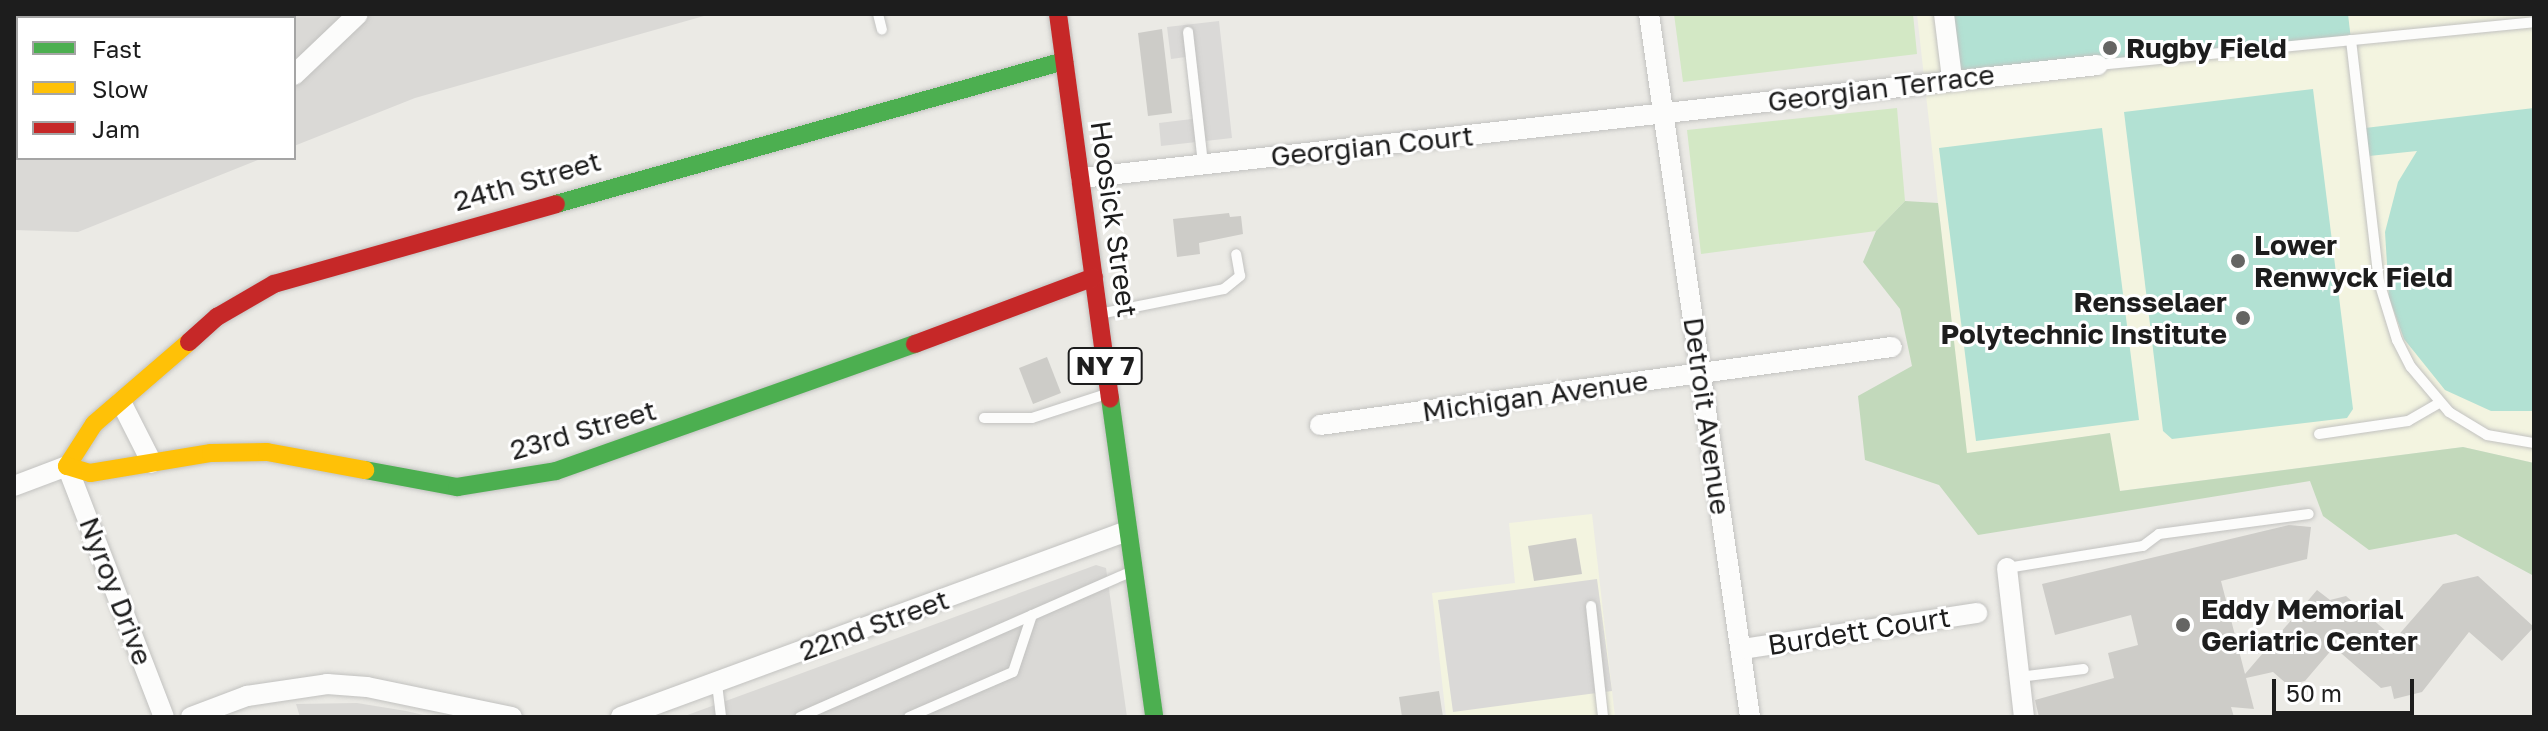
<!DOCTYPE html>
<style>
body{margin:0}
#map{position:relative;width:2548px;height:731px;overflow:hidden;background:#ebeae5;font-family:"Golos Text",sans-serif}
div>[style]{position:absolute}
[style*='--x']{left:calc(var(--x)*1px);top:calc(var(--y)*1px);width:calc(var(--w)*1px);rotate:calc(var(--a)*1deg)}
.residential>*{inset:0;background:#dad9d6}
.education>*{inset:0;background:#f3f4e0}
.grass>*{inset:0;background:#d3e8c5}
.forest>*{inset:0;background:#c2d9bb}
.pitch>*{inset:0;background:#b2e1d3}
.parking>*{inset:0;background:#dad9d7}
.building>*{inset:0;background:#cdccc8}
.roads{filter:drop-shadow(0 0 2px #c2c2c0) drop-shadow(0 0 2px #c2c2c0)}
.lane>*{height:10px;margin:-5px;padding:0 5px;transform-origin:5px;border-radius:5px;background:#fcfcfb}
.street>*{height:20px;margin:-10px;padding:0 10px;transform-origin:10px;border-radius:10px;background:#fcfcfb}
.fast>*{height:18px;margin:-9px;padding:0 9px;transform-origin:9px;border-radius:9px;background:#4caf50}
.slow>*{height:18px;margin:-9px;padding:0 9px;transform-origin:9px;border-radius:9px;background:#ffc107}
.jam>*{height:18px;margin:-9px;padding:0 9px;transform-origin:9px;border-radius:9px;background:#c62828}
.dots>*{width:22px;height:22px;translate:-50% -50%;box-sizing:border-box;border:4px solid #fff;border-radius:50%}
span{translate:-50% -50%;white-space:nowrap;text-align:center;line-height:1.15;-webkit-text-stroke:6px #fff;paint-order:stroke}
.shield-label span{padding:2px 6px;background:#fff;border:2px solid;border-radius:6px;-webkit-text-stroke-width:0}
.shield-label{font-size:26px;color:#1d1d1d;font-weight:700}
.poi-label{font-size:28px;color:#1d1d1d;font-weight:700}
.left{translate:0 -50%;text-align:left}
.right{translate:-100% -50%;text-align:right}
.street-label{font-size:28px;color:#1d1d1d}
.frame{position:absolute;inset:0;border:16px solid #1d1d1d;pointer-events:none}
.legend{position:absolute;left:16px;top:16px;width:280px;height:144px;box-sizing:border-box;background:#fff;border:2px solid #a5a5a5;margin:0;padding:10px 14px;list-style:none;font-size:24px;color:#1d1d1d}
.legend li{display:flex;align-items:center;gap:16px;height:40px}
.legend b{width:40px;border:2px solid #a5a5a5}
.scale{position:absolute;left:2272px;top:679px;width:142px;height:36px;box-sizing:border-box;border:4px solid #1d1d1d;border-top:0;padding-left:10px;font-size:24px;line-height:28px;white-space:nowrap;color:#1d1d1d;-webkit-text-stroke:6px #fff;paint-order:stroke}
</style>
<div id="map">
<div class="residential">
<i style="clip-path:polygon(14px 14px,711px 14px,415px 98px,294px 146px,294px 18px,18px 18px,18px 158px,263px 158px,78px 232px,14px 230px)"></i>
<i style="clip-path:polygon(1096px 565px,1106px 568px,1127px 717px,682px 717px)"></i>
<i style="clip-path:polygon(357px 703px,406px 711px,432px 717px,300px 717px,296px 704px)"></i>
</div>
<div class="education">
<i style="clip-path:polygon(1917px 14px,2534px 14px,2534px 463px,2463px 447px,2119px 491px,2110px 433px,1966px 454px)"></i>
<i style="clip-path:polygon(1592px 514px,1615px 717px,1446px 717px,1432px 593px,1515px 583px,1509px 523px)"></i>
</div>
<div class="grass">
<i style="clip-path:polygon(1674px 14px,1913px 14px,1917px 54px,1683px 82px)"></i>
<i style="clip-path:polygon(1897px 108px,1905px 201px,1876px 231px,1701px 254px,1687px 130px)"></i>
</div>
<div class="forest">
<i style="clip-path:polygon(1905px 201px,1938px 203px,1967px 453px,2110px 433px,2120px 491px,2463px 447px,2534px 463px,2534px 576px,2456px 534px,2369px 550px,2323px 516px,2310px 481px,1978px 535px,1939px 485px,1865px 460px,1858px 396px,1912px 366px,1900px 309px,1863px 262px,1876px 231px)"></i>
</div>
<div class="pitch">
<i style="clip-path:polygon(1944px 14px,2348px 14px,2351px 40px,1952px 78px)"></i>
<i style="clip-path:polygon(2313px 89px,2353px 409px,2347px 418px,2172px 439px,2163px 431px,2124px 112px)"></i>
<i style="clip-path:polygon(2534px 108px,2534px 411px,2491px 411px,2445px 390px,2404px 339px,2389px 297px,2385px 232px,2398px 182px,2417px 151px,2369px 156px,2365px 128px)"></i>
<i style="clip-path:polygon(2102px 128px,2139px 420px,1976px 441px,1939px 148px)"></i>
</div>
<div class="parking">
<i style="clip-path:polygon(1219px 21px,1232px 138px,1161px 146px,1159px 123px,1192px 119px,1186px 57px,1171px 59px,1167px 27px)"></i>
<i style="clip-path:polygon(1597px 579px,1612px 691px,1453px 712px,1438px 600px)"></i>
</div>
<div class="building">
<i style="clip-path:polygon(1162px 29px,1172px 113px,1148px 116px,1138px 33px)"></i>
<i style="clip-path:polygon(1229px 213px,1230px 217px,1241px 216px,1243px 234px,1199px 243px,1200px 254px,1177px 257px,1173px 219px)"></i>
<i style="clip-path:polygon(1047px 357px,1061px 393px,1033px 404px,1019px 368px)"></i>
<i style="clip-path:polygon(2289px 525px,2311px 527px,2307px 559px,2221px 581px,2245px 674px,2317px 590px,2330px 600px,2346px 596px,2395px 639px,2443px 584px,2478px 576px,2534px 627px,2502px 661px,2469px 632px,2422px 692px,2394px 699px,2391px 686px,2381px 688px,2334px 647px,2305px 681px,2288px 685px,2273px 672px,2246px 678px,2254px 709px,2231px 707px,2234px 717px,2039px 717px,2035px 700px,2114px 678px,2108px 653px,2138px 645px,2131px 615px,2055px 635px,2042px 584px)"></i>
<i style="clip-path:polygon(1576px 538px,1582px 574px,1534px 581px,1528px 546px)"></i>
<i style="clip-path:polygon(1439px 691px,1443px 717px,1402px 717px,1399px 697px)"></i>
</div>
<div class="roads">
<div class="lane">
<i style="--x:878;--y:14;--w:16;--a:76"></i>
<i style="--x:1188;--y:32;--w:133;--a:83.5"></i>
<i style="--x:2351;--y:40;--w:244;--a:83.4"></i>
<i style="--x:2379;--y:282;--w:61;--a:72.8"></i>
<i style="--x:2397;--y:340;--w:30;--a:63"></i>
<i style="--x:2411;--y:367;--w:59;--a:49.8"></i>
<i style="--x:2449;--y:412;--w:44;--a:31.2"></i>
<i style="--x:2487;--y:435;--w:48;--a:9.7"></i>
<i style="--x:2098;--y:65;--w:438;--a:-5.6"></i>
<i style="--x:1104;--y:313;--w:122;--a:-11.3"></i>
<i style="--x:1224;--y:289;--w:21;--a:-39"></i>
<i style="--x:1240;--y:276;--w:22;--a:-100"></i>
<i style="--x:984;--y:418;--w:48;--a:0"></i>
<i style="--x:1032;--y:418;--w:75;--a:-17.9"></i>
<i style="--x:2319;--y:434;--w:90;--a:-8.3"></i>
<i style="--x:2408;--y:421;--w:36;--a:-30"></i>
<i style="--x:2007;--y:568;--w:138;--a:-9.2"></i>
<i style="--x:2143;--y:546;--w:20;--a:-37"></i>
<i style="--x:2159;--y:534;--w:151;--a:-7.6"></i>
<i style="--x:1591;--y:606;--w:112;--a:83.8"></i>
<i style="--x:2019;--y:677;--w:65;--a:-7"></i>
<i style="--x:717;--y:684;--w:33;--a:83"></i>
<i style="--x:800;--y:717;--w:358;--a:-23.7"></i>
<i style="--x:909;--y:717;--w:113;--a:-23.4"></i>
<i style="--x:1013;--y:672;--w:60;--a:-71.6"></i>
</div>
<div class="street">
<i style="--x:1649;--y:14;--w:710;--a:81.82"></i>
<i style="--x:1944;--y:14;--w:64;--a:82.9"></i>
<i style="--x:294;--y:75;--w:88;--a:-43.6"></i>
<i style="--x:14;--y:114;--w:5;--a:37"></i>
<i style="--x:1081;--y:178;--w:1023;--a:-6.34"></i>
<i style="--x:121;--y:402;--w:68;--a:63.1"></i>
<i style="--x:1320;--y:425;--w:577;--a:-7.77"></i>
<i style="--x:14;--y:486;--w:57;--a:-20.7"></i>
<i style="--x:67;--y:466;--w:269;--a:68.9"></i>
<i style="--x:2007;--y:568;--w:150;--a:83.5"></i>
<i style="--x:1742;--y:649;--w:238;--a:-8.7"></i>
<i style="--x:191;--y:717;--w:60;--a:-20.6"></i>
<i style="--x:247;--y:696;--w:81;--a:-8.5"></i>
<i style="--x:327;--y:684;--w:40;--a:4.3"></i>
<i style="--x:367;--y:687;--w:148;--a:11.7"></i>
<i style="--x:621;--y:717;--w:539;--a:-20.18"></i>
</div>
<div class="fast">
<i style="--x:556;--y:204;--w:528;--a:-15.72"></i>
<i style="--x:1110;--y:398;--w:322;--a:82.1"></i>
<i style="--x:365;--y:470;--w:94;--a:10.5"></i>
<i style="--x:457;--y:487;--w:100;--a:-9.2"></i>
<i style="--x:556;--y:471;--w:381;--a:-19.5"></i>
</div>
<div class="slow">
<i style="--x:189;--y:342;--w:125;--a:139.2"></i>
<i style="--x:94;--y:424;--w:50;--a:122.7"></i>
<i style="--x:67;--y:466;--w:24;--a:17"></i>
<i style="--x:90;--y:473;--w:123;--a:-9.4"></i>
<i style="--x:211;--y:453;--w:56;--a:-1"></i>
<i style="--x:267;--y:452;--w:100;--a:10.4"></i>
</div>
<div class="jam">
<i style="--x:1058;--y:14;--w:388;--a:82.3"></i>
<i style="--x:189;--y:342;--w:38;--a:-42"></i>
<i style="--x:217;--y:317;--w:66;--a:-30.1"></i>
<i style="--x:274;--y:284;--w:293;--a:-15.8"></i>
<i style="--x:915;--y:344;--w:191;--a:-20.5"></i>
</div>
</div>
<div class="dots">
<i style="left:2110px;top:48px;background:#656563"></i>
<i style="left:2238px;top:261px;background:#656563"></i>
<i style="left:2243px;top:318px;background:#656563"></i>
<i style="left:2183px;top:625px;background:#656563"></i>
</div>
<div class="shield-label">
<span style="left:1105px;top:366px">NY 7</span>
</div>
<div class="poi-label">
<span class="left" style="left:2126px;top:48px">Rugby Field</span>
<span class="left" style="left:2254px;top:261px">Lower<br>Renwyck Field</span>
<span class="right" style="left:2227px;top:318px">Rensselaer<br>Polytechnic Institute</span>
<span class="left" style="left:2201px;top:625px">Eddy Memorial<br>Geriatric Center</span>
</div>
<div class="street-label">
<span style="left:1881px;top:88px;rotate:-7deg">Georgian Terrace</span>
<span style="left:1372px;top:146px;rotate:-6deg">Georgian Court</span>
<span style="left:527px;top:181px;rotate:-16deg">24th Street</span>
<span style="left:1114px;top:219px;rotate:82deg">Hoosick Street</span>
<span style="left:1535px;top:396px;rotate:-8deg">Michigan Avenue</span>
<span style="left:1707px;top:416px;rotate:82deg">Detroit Avenue</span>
<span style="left:583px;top:430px;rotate:-16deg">23rd Street</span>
<span style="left:116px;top:591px;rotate:69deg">Nyroy Drive</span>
<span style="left:874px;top:625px;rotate:-20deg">22nd Street</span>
<span style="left:1859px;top:631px;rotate:-9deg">Burdett Court</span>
</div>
<div class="frame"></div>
<ul class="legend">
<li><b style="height:10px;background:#4caf50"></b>Fast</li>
<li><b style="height:10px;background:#ffc107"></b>Slow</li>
<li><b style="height:10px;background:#c62828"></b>Jam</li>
</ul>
<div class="scale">50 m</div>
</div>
